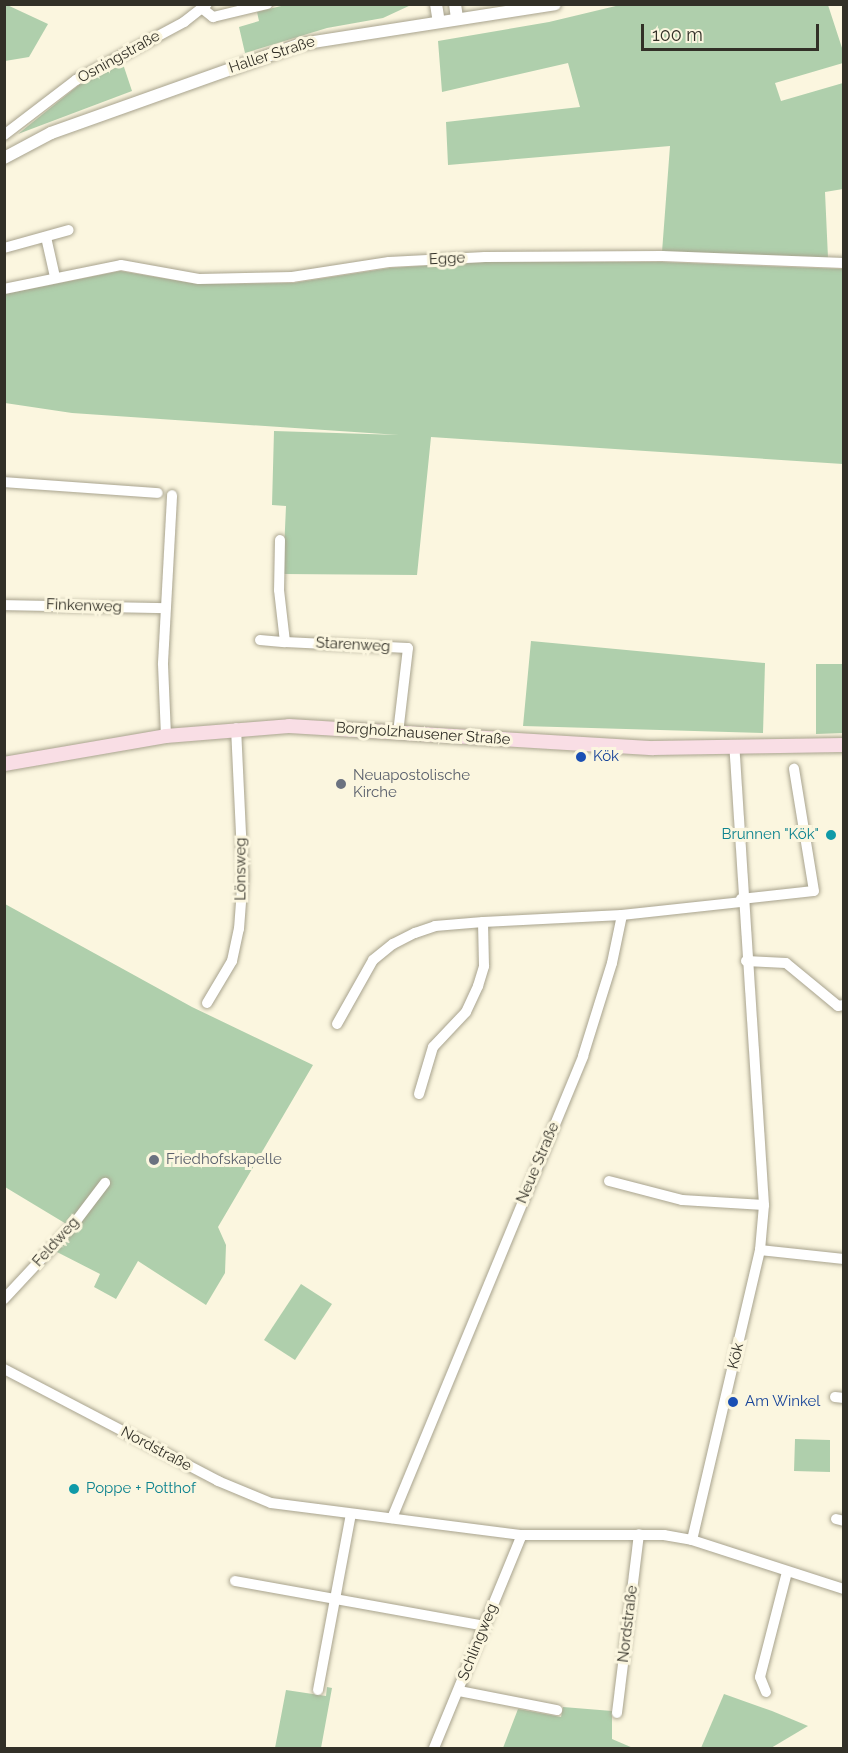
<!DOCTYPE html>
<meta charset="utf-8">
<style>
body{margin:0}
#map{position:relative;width:848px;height:1753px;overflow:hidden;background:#fbf6df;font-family:Raleway,sans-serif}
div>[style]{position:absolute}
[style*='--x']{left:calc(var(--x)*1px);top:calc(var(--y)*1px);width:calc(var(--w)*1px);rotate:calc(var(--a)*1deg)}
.green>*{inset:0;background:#afcfac}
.roads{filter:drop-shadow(0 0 2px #a8a38e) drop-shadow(0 0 2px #a8a38e)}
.minor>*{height:10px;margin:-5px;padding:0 5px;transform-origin:5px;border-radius:5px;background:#fff}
.tertiary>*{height:12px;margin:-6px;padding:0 6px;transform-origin:6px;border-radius:6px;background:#fff}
.secondary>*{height:14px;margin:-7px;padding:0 7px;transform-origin:7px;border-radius:7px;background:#f9dee5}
.dots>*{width:16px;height:16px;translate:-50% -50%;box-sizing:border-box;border:3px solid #fbf6df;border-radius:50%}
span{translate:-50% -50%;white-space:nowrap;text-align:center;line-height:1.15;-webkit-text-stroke:6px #fbf6df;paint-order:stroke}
.street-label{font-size:15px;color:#323027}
.transit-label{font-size:15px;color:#164399}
.left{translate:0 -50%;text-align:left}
.worship-label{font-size:15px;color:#5b616d}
.culture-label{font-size:15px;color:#0d838f}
.right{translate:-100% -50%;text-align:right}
.frame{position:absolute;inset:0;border:6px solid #323027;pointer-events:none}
.scale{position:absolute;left:641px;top:24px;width:178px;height:27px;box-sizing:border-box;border:3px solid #323027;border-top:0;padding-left:8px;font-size:18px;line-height:21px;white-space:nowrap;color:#323027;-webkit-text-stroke:4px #fbf6df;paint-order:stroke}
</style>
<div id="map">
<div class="green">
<i style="clip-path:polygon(5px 4px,48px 24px,29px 57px,5px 61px)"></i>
<i style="clip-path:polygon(289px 4px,411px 4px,411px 5px,383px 18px,327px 28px,245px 53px,239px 27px,259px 21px,257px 12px)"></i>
<i style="clip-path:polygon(620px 5px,828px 5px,843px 51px,843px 63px,775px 83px,781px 101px,843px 83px,843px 189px,825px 192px,828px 258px,662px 252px,670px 146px,448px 165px,446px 122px,580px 107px,568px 63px,442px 92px,438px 41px,549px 22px)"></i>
<i style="clip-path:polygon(122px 61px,132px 91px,18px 134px,79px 85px)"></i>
<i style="clip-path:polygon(486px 262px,661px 262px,843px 269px,843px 464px,431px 437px,417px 575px,283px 574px,286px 506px,272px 505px,274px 431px,399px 435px,72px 413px,5px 403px,5px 294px,120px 271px,197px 284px,293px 283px,390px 268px)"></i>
<i style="clip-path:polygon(531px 641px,765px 663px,763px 733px,523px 726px)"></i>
<i style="clip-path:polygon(816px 664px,843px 664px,843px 733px,816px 734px)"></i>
<i style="clip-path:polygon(5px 904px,192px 1007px,313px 1065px,218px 1227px,226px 1245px,225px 1273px,206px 1305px,138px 1261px,116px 1299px,94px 1287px,100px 1274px,55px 1251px,68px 1225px,5px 1187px)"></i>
<i style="clip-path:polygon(301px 1284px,332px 1304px,295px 1360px,264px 1340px)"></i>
<i style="clip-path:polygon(795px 1439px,830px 1440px,830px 1472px,794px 1471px)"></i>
<i style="clip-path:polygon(327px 1687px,332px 1688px,321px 1748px,275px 1748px,286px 1690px,326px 1696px)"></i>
<i style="clip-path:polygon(724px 1694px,772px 1711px,808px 1726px,771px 1748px,701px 1748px)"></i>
<i style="clip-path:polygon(563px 1707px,612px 1711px,612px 1739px,633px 1748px,503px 1748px,518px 1709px,561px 1717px)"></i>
</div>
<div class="roads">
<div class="minor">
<i style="--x:203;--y:9;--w:13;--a:39"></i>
<i style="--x:213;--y:17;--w:56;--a:-13.5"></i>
<i style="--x:4;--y:135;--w:91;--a:-37.4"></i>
<i style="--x:76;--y:80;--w:123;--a:-28.2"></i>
<i style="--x:184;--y:22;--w:29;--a:-38"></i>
<i style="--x:46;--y:237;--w:41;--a:77.3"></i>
<i style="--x:4;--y:248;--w:67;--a:-15.5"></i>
<i style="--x:4;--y:289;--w:119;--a:-11.6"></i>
<i style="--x:121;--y:265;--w:79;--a:10.2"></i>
<i style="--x:199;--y:279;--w:93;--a:-1.2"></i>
<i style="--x:292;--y:277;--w:98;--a:-8.8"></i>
<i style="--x:389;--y:262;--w:96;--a:-3"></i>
<i style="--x:485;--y:257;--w:177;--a:-0.3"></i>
<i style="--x:662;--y:256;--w:182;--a:2.2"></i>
<i style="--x:4;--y:482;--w:154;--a:4.1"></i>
<i style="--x:280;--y:540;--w:50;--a:91.1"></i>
<i style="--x:279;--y:590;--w:52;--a:83.4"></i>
<i style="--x:285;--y:642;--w:123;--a:2.8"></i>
<i style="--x:408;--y:648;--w:86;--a:96.7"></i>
<i style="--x:4;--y:605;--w:160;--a:1.1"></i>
<i style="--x:260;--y:640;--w:25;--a:5"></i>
<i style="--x:166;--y:736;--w:73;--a:-92.4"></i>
<i style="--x:163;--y:663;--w:168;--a:-86.9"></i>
<i style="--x:741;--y:899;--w:73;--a:-6.3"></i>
<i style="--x:814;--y:891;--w:124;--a:-99.3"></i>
<i style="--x:746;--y:961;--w:40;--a:2.9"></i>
<i style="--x:786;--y:963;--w:67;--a:39.6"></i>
<i style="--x:838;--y:1006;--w:6;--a:-9"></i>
<i style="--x:207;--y:1003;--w:49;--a:-59.2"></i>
<i style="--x:232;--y:961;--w:33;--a:-78"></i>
<i style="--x:239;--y:929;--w:53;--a:-85.7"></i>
<i style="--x:243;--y:876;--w:148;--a:-92.7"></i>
<i style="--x:337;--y:1024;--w:73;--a:-60.6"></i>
<i style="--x:373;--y:960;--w:26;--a:-39"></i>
<i style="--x:393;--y:944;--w:25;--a:-27"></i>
<i style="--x:415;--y:933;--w:21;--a:-19"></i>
<i style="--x:435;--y:926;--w:48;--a:-4.8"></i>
<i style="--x:483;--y:922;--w:139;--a:-2.9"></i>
<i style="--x:419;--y:1094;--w:49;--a:-73.4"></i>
<i style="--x:433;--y:1047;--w:48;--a:-46.7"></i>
<i style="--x:466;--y:1012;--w:29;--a:-65"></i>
<i style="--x:478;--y:986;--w:21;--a:-73"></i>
<i style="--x:484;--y:966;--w:44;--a:-91.3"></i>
<i style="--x:609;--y:1181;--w:75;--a:14.6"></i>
<i style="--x:682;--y:1200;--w:82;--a:3.5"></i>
<i style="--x:760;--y:1250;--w:84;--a:6.1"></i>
<i style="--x:4;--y:1299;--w:101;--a:-47"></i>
<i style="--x:73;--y:1225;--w:53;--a:-52.7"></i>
<i style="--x:4;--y:1369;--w:242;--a:27.6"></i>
<i style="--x:218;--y:1481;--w:57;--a:22.5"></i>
<i style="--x:271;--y:1503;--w:253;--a:7.3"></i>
<i style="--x:522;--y:1535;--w:142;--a:0"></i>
<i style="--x:664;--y:1535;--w:28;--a:10"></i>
<i style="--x:692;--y:1540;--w:160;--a:17.9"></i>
<i style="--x:835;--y:1397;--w:9;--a:6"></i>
<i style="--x:392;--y:1518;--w:500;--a:-67.5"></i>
<i style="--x:583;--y:1056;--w:97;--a:-72.7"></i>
<i style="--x:612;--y:963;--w:49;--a:-78.2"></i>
<i style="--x:622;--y:915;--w:121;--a:-6.2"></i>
<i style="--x:836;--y:1519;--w:8;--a:14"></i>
<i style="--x:692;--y:1540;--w:298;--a:-76.8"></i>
<i style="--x:760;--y:1250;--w:45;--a:-84.9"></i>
<i style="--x:764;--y:1205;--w:459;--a:-93.7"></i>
<i style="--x:235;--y:1581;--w:253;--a:10.2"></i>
<i style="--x:318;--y:1690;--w:179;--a:-79.4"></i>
<i style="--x:459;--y:1691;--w:100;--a:11"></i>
<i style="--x:766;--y:1692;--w:16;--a:-112"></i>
<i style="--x:760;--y:1677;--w:108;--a:-75.6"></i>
<i style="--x:617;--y:1713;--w:180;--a:-83"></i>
<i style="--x:434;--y:1748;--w:230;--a:-67.6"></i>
</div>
<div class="tertiary">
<i style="--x:436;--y:4;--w:18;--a:81"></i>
<i style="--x:455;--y:4;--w:15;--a:82"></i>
<i style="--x:4;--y:158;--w:53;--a:-28"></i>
<i style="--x:51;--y:133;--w:265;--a:-19.6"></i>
<i style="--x:301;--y:44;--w:257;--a:-8.9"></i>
</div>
<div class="secondary">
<i style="--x:4;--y:764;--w:164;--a:-9.8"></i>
<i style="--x:166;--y:736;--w:123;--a:-4.6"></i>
<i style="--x:289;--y:726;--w:365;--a:3.5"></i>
<i style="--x:653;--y:748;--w:191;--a:-0.9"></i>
</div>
</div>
<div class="dots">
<i style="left:581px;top:757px;background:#1a4fb4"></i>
<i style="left:341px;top:784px;background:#6b7280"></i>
<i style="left:831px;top:835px;background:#0f9aa8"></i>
<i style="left:154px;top:1160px;background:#6b7280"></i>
<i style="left:733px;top:1402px;background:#1a4fb4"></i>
<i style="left:74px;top:1489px;background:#0f9aa8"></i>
</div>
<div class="street-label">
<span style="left:272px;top:55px;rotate:-18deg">Haller Straße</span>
<span style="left:119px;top:57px;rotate:-29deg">Osningstraße</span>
<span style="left:447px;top:259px;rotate:-3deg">Egge</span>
<span style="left:84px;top:606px;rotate:2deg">Finkenweg</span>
<span style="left:353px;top:645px;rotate:3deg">Starenweg</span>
<span style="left:423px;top:734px;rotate:4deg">Borgholzhausener Straße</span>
<span style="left:241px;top:869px;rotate:-90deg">Lönsweg</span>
<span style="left:538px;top:1163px;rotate:-67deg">Neue Straße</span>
<span style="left:56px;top:1242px;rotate:-48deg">Feldweg</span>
<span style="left:736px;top:1356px;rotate:-77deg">Kök</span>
<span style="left:156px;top:1449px;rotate:28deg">Nordstraße</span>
<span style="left:628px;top:1624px;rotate:-83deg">Nordstraße</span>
<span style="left:478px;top:1642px;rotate:-68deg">Schlingweg</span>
</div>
<div class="transit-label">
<span class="left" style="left:593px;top:757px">Kök</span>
<span class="left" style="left:745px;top:1402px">Am Winkel</span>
</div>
<div class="worship-label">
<span class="left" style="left:353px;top:784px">Neuapostolische<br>Kirche</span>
<span class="left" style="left:166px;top:1160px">Friedhofskapelle</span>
</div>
<div class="culture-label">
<span class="right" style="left:819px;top:835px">Brunnen "Kök"</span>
<span class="left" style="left:86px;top:1489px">Poppe + Potthof</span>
</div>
<div class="frame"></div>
<div class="scale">100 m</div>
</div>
